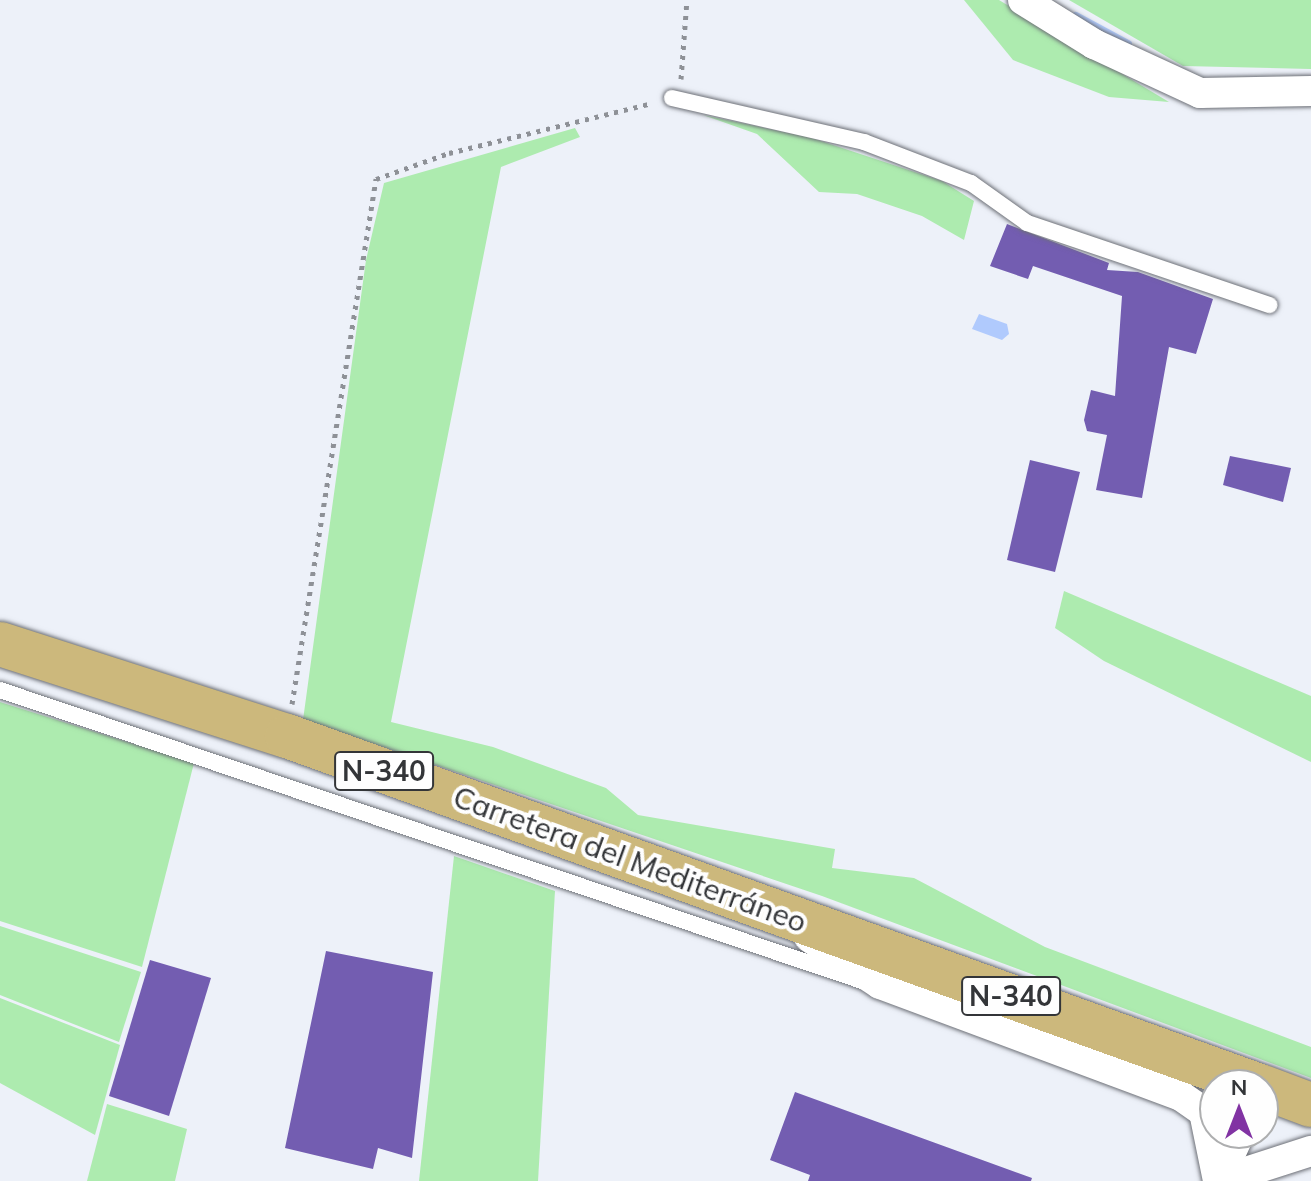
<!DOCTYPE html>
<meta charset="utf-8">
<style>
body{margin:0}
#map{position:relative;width:1311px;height:1181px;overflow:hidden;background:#edf1f9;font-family:Mulish,sans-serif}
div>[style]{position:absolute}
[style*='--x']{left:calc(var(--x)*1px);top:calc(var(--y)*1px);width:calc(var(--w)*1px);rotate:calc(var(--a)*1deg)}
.green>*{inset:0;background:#adebaf}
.water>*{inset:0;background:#b0cafd}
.stream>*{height:8px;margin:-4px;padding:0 4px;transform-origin:4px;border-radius:4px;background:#b0cafd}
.building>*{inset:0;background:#735db1}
.path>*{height:5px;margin-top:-2.5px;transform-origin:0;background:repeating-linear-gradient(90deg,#8e9197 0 4px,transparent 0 10px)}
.roads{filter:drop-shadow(0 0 2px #6d7077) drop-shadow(0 0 2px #6d7077)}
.service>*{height:16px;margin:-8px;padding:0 8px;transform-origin:8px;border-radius:8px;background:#fff}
.minor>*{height:30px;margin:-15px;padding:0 15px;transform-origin:15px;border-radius:15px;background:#fff}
.trunk>*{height:44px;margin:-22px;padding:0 22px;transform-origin:22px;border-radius:22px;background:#ccb87c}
span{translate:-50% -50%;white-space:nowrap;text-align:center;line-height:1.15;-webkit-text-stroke:8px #fefefe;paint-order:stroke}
.shield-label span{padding:2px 6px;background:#fefefe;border:2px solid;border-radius:6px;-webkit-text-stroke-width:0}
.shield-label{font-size:28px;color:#333538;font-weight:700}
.street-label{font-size:30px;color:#333538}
.north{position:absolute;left:1199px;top:1069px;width:80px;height:80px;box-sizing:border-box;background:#fefefe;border:2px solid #adaeaf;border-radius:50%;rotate:0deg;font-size:22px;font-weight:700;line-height:32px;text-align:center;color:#333538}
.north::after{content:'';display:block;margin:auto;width:28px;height:36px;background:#8133a3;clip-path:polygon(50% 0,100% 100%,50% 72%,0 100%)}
</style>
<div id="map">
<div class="green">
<i style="clip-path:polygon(964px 0,999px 0,1169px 102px,1109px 97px,1013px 60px)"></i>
<i style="clip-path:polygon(1069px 0,1311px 0,1311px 69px,1183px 66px)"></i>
<i style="clip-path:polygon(703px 115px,812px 138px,942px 181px,974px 201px,964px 240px,922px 216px,857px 194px,819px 192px,757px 134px)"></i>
<i style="clip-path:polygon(575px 128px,580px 137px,501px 167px,391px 722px,493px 747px,606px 788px,638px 815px,835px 849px,832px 868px,914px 878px,1045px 947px,1311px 1047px,1311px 1078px,822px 896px,303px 720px,366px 260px,384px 183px)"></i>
<i style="clip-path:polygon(1064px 591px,1311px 696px,1311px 762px,1104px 661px,1055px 628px)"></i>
<i style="clip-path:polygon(0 702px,194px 763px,142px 967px,0 921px)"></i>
<i style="clip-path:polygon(454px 856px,555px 891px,538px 1181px,419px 1181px)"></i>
<i style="clip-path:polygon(0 926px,141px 972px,119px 1042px,0 995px)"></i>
<i style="clip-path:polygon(0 998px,120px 1045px,95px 1135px,0 1083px)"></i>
<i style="clip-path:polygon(107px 1104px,187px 1129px,175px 1181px,87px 1181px)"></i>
</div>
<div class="water">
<i style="clip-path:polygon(979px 314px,1007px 324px,1009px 334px,1002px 340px,972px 329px)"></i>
</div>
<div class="stream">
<i style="--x:1076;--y:16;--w:59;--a:28.3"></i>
</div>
<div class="building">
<i style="clip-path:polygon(1007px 224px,1109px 263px,1107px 270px,1138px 272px,1213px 299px,1196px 354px,1169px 347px,1142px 498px,1096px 490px,1107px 435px,1087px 431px,1084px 420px,1091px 390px,1115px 396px,1122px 296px,1033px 266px,1028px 279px,990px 266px)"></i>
<i style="clip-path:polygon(1230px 456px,1291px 468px,1283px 502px,1223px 485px)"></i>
<i style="clip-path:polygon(1030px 460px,1080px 472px,1055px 572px,1007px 560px)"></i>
<i style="clip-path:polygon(326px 951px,433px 972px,412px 1158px,378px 1148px,373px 1169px,285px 1148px)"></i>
<i style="clip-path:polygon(150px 960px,211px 978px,169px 1116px,109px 1096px)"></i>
<i style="clip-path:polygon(795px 1092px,1032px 1178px,1031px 1181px,808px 1181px,810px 1175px,770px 1160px)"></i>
</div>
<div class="path">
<i style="--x:681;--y:79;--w:79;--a:-85.7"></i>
<i style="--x:292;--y:704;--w:532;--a:-80.91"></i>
<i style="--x:376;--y:179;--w:77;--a:-19.6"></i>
<i style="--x:449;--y:153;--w:209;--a:-13.8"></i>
</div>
<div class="roads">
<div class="service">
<i style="--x:672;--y:98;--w:197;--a:12.9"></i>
<i style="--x:864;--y:142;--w:115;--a:21"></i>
<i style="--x:971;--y:183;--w:69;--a:35.5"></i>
<i style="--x:1027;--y:223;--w:256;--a:18.7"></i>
<i style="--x:0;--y:690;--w:910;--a:18.65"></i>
</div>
<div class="minor">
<i style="--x:1023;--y:0;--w:84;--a:31.8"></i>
<i style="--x:1094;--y:44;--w:117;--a:24.8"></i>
<i style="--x:1200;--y:93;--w:111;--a:-1"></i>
<i style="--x:809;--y:937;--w:85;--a:33.5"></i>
<i style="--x:880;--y:984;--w:321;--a:20.4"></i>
<i style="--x:1181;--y:1096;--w:28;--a:35"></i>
<i style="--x:1204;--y:1112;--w:70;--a:78.5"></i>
<i style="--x:1218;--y:1181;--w:98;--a:-17.9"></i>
<i style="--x:1218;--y:1181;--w:53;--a:-65.4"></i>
</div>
<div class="trunk">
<i style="--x:0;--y:644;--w:301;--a:17.8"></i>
<i style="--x:287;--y:736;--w:1031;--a:19.79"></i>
<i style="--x:1263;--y:1087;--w:51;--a:20.6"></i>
</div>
</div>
<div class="shield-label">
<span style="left:384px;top:771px">N-340</span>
<span style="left:1011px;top:996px">N-340</span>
</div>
<div class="street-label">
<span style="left:630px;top:859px;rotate:20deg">Carretera del Mediterráneo</span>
</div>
<div class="north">N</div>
</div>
